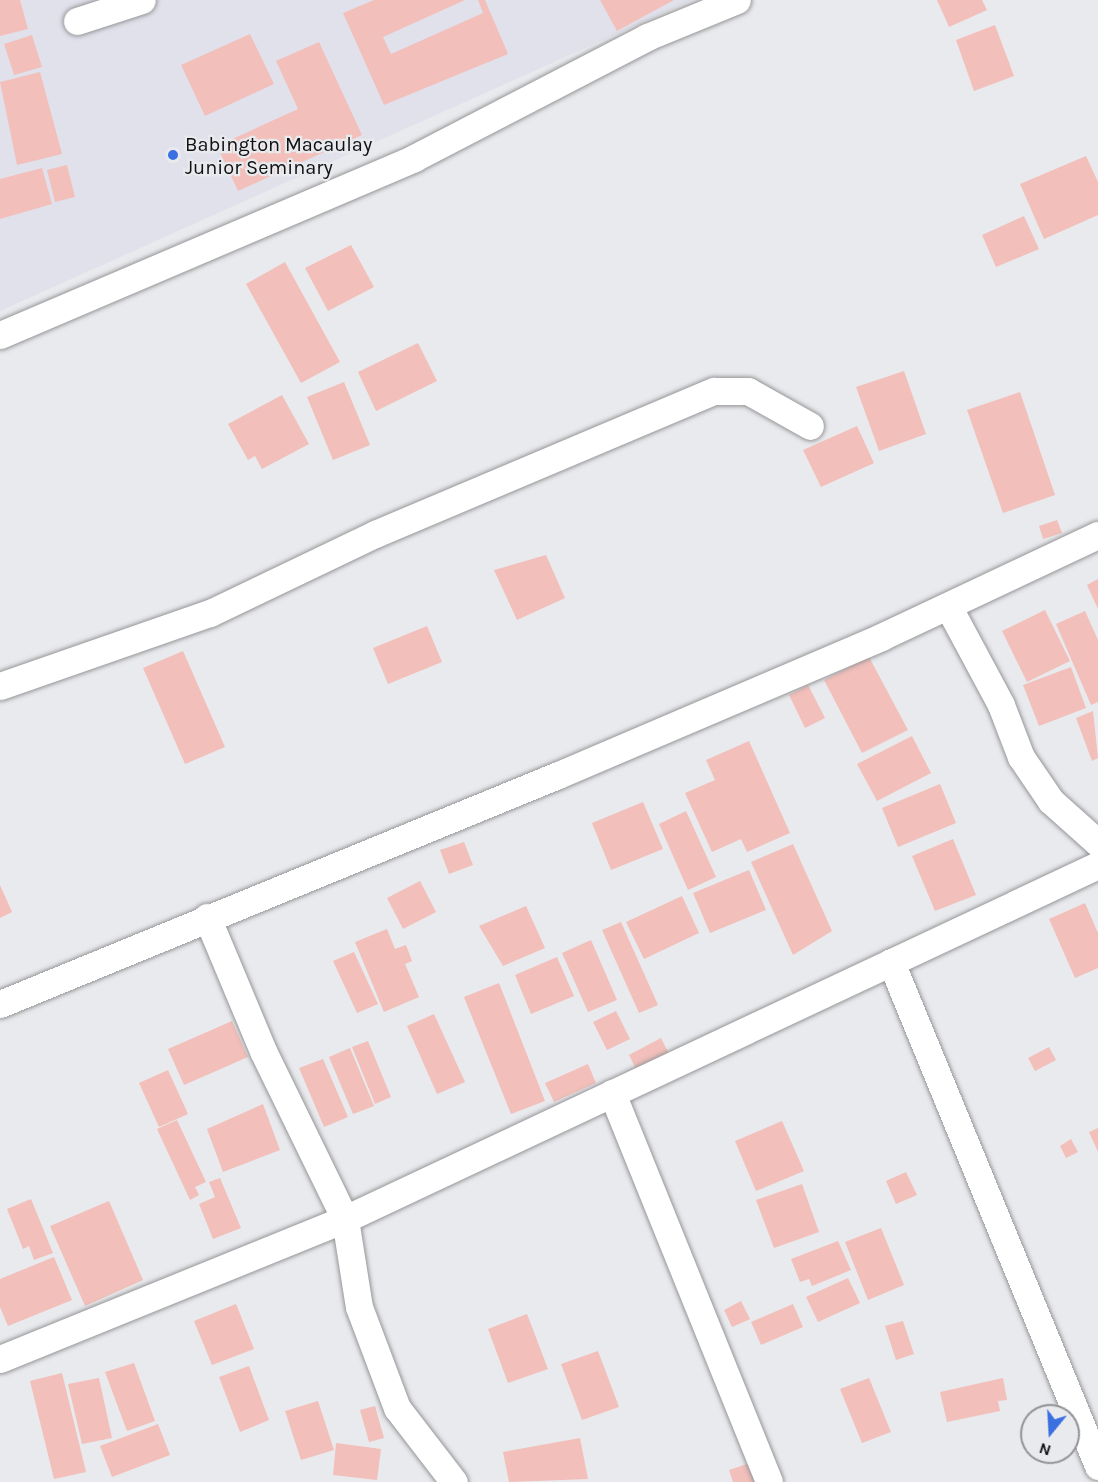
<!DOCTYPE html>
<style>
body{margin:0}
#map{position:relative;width:1098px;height:1482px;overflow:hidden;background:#e9eaed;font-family:Karla,sans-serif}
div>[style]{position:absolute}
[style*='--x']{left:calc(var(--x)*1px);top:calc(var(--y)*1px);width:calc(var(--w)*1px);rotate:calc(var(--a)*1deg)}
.built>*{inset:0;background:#e1e1ec}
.building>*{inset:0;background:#f2bfba}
.roads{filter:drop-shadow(0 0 2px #969699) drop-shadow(0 0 2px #969699)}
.minor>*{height:27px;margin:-13.5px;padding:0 13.5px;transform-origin:13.5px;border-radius:13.5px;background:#fff}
.dots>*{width:16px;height:16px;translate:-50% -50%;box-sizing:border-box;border:3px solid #e9eaed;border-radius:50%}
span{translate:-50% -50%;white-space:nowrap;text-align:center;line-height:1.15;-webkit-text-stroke:4.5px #e9eaed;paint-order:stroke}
.poi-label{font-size:20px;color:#101011}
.left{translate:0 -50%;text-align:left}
.north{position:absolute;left:1020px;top:1404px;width:60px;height:60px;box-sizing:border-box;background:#e9eaed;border:2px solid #929395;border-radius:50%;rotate:198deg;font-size:16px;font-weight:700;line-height:24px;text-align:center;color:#101011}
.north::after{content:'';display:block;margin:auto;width:21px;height:27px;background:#3a70e0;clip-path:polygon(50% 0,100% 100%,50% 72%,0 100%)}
</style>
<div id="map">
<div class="built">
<i style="clip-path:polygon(0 0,692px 0,0 311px)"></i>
</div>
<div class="building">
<i style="clip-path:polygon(0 0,20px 0,28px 29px,0 36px)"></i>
<i style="clip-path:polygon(374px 0,465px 0,383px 37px,391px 54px,483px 13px,478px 0,485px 0,508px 54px,384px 105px,343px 13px)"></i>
<i style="clip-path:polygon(600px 0,674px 0,617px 31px)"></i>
<i style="clip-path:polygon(937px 0,982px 0,987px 10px,949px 27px)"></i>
<i style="clip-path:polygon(995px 25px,1014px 76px,974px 91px,956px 40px)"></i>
<i style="clip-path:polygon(250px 34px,274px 84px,205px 116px,181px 65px)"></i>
<i style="clip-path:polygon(32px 35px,42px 67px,14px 75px,4px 44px)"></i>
<i style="clip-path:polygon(319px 42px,362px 135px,238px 191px,217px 146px,298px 109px,276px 61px)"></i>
<i style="clip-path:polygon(40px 72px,62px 154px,17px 165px,0 82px)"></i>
<i style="clip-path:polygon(1086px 156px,1098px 182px,1098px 215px,1044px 239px,1020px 184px)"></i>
<i style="clip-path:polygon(67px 165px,75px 197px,55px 202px,47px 170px)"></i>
<i style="clip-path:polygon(42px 168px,52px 204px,0 219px,0 179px)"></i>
<i style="clip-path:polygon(1024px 216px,1039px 249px,996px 267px,982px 235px)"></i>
<i style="clip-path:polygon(351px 245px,374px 287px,328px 311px,305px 268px)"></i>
<i style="clip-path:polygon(285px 262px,340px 362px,301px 383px,246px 284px)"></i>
<i style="clip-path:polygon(418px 343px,437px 381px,376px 411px,358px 372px)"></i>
<i style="clip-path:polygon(904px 371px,926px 434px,879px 451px,856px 387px)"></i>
<i style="clip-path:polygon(344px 382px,370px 445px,333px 460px,307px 397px)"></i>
<i style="clip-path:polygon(1020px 392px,1055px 495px,1003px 513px,967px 410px)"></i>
<i style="clip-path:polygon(282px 395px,309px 444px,262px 469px,255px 456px,248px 460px,228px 424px)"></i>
<i style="clip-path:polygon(857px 426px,874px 463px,821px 487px,803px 450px)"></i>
<i style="clip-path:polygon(1057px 520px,1062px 533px,1043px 539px,1039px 526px)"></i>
<i style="clip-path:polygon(546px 555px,565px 598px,517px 620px,494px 570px)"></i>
<i style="clip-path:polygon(1098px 579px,1098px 609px,1087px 585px)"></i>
<i style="clip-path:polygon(1045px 610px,1070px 661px,1027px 682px,1002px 631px)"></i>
<i style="clip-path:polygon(1085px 611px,1098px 640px,1098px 702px,1091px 705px,1056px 624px)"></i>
<i style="clip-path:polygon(427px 626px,442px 662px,388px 684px,373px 648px)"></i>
<i style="clip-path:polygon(183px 651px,225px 747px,185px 764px,143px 668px)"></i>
<i style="clip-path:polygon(869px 657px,908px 730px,862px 753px,824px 680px)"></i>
<i style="clip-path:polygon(1071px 667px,1086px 708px,1039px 726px,1023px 685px)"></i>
<i style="clip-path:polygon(808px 685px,825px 718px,805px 728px,789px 695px)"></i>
<i style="clip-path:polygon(1093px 711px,1098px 758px,1092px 761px,1076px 718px)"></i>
<i style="clip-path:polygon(912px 736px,931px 773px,877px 801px,857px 764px)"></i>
<i style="clip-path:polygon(749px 741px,790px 833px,747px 852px,741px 839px,712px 852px,685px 793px,715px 780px,706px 760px)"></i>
<i style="clip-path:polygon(940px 784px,956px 823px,898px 847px,882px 808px)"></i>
<i style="clip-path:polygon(643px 802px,663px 849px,611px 870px,592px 823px)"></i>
<i style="clip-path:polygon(686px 811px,716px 877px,688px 890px,659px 824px)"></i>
<i style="clip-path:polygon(953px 839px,976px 895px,935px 911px,912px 856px)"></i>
<i style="clip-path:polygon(464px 842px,473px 865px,449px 874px,440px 850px)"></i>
<i style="clip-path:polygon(793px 844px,832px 931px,793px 955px,751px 862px)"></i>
<i style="clip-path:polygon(749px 870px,766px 910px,710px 933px,693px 893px)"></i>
<i style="clip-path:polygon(420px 881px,436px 912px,403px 929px,387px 898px)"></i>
<i style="clip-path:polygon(0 885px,12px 912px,0 918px)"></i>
<i style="clip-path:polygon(682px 896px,699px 933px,644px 959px,626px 922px)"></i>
<i style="clip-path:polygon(1085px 903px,1098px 933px,1098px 968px,1075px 978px,1049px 919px)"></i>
<i style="clip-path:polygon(526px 906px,545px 948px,503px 966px,479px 926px)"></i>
<i style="clip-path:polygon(621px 922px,658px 1005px,639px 1013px,602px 930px)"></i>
<i style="clip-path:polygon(387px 929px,395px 949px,406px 945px,412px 961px,405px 964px,419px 997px,384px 1012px,355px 942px)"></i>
<i style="clip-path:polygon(591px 940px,617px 1000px,588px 1012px,562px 953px)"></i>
<i style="clip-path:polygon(354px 952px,378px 1004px,357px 1013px,333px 961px)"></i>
<i style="clip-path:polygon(557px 957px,574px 996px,531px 1014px,515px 975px)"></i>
<i style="clip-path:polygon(499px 983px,545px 1101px,511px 1114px,464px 997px)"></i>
<i style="clip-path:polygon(616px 1011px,630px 1039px,607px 1050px,593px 1022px)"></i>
<i style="clip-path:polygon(434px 1014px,465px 1082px,437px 1094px,407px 1026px)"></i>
<i style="clip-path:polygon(232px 1021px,248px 1057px,184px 1085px,168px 1049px)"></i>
<i style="clip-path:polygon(661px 1038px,669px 1054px,637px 1071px,629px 1055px)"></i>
<i style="clip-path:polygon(368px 1041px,391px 1097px,375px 1104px,352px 1047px)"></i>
<i style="clip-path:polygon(1049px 1047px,1056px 1060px,1035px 1071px,1028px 1058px)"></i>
<i style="clip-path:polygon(350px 1048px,374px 1106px,353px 1114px,329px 1057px)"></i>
<i style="clip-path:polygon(323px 1059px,348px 1117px,324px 1127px,299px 1068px)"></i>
<i style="clip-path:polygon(588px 1064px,596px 1083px,554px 1102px,545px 1083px)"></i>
<i style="clip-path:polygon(168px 1070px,188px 1114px,159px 1127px,139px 1083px)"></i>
<i style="clip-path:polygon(263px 1104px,280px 1150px,223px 1172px,207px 1129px)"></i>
<i style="clip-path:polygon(177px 1120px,206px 1182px,195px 1187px,199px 1195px,190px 1200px,157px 1129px)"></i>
<i style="clip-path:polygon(782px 1121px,804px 1171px,756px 1191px,735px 1141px)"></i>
<i style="clip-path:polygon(1098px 1128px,1098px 1152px,1089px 1132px)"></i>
<i style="clip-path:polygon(1071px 1139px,1078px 1152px,1066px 1158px,1060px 1146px)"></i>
<i style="clip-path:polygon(906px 1172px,917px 1195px,896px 1204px,886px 1181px)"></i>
<i style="clip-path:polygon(220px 1178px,241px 1228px,213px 1239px,199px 1204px,215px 1197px,209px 1182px)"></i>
<i style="clip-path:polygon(802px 1184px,819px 1232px,774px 1248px,756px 1200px)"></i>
<i style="clip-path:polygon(31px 1199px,53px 1253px,34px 1260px,29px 1246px,23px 1249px,7px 1209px)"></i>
<i style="clip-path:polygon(109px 1201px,143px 1280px,85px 1306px,50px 1226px)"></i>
<i style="clip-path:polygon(881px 1228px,904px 1285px,868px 1300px,845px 1242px)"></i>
<i style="clip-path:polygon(838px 1241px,851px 1270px,812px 1286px,809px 1279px,800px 1282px,791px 1259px)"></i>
<i style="clip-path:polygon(54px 1257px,72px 1300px,8px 1326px,0 1307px,0 1279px)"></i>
<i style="clip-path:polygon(848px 1278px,860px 1303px,818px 1322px,806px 1297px)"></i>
<i style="clip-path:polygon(741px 1301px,750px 1319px,732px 1327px,724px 1310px)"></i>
<i style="clip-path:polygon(236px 1304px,254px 1349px,212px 1365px,194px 1321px)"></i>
<i style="clip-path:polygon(793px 1304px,803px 1327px,761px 1345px,751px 1322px)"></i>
<i style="clip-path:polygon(527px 1314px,548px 1369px,508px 1383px,488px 1329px)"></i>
<i style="clip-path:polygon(903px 1321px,914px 1354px,896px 1360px,885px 1326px)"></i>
<i style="clip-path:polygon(598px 1351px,619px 1407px,582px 1420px,561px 1364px)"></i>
<i style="clip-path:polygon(134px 1363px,155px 1421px,127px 1431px,105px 1372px)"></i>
<i style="clip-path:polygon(249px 1366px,269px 1420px,240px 1432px,219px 1377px)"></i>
<i style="clip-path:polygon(62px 1373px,86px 1472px,54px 1479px,30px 1381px)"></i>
<i style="clip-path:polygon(99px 1378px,112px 1438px,82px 1444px,68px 1384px)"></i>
<i style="clip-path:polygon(869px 1378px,891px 1432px,862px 1443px,840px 1389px)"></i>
<i style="clip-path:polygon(1003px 1378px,1007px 1400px,998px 1401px,1000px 1411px,947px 1422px,940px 1392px)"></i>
<i style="clip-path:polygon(318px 1401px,334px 1450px,301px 1460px,285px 1411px)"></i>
<i style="clip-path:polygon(375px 1406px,384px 1438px,369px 1442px,360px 1410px)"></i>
<i style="clip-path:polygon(158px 1424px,170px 1455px,112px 1477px,100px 1446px)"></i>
<i style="clip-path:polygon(580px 1438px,588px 1479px,509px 1482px,503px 1452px)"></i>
<i style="clip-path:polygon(336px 1443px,381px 1449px,377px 1480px,333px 1475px)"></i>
<i style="clip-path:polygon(750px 1463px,756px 1482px,733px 1482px,729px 1470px)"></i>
</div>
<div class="roads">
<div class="minor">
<i style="--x:77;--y:21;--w:68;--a:-17.9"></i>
<i style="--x:0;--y:335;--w:450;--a:-23.1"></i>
<i style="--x:414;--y:158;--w:263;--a:-27.4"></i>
<i style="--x:647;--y:37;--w:97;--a:-22.3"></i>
<i style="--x:948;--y:606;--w:112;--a:61.8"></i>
<i style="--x:1001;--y:705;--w:56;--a:69"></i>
<i style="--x:1021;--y:757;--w:53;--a:55.7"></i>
<i style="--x:1051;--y:801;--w:63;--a:41.8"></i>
<i style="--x:0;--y:686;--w:222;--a:-19.2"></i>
<i style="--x:210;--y:613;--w:183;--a:-25.6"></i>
<i style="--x:375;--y:534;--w:368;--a:-22.9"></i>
<i style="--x:714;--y:391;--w:34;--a:0"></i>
<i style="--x:748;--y:391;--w:71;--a:29.4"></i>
<i style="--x:207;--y:917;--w:145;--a:67.3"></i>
<i style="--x:263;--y:1051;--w:187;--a:64"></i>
<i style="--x:345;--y:1219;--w:832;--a:-25.18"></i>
<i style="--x:891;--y:962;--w:545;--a:67.67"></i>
<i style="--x:0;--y:1004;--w:603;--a:-22.31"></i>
<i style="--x:558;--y:775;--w:351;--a:-23.1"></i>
<i style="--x:881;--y:637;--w:240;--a:-25.2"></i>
<i style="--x:612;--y:1093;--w:419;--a:68"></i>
<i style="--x:0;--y:1359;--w:372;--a:-22.1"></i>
<i style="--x:345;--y:1219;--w:89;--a:81"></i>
<i style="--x:359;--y:1307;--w:108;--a:69.4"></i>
<i style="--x:397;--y:1408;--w:93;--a:52.4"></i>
</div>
</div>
<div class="dots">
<i style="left:173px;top:155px;background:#3a70e0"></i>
</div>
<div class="poi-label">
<span class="left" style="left:185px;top:156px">Babington Macaulay<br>Junior Seminary</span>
</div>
<div class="north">N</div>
</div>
